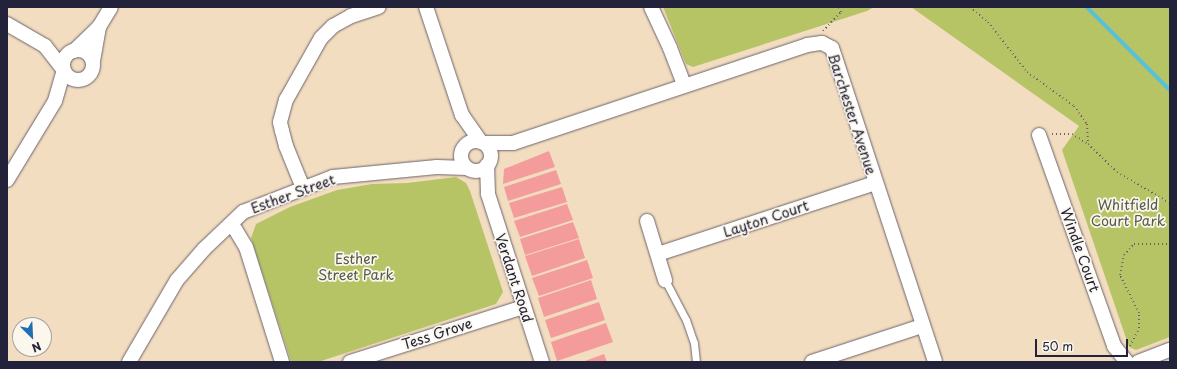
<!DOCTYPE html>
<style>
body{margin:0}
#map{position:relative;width:1177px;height:369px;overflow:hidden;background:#f3ddc0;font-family:"Playpen Sans",sans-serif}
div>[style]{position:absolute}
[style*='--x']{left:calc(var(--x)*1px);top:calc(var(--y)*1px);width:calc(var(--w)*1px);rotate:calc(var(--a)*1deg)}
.green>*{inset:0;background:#b7c466}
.stream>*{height:3.5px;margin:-1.75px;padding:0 1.75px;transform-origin:1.75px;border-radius:1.75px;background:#58c2d4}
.building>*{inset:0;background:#f49c9b}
.path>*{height:2px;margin-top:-1px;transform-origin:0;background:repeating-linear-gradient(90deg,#6b636a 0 1px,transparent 0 4px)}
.roads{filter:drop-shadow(0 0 1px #6b636a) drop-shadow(0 0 1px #6b636a)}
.service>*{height:7px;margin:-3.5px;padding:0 3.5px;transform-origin:3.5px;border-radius:3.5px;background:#fff}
.minor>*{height:14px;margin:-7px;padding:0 7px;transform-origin:7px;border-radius:7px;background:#fff}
.minor>.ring{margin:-7px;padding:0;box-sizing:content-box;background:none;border:14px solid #fff;border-radius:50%}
span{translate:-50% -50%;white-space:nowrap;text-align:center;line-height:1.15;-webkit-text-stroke:3.5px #fbf7ec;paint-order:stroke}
.street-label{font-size:14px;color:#22223b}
.park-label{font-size:14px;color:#565b4a}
.frame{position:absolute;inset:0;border:8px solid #22223b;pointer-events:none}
.north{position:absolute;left:12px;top:317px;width:40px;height:40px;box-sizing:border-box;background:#fbf7ec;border:1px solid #a4a2a5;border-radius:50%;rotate:156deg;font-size:11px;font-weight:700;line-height:16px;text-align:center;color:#22223b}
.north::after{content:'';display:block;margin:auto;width:14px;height:18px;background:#1f6fb2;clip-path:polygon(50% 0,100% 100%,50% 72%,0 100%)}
.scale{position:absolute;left:1035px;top:339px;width:93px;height:18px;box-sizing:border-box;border:2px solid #22223b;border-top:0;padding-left:5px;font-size:12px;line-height:14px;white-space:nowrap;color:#22223b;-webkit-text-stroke:3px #fbf7ec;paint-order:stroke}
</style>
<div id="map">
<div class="green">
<i style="clip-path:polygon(663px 7px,874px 7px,867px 11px,693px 67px,686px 64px)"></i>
<i style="clip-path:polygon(911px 7px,1170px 7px,1170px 337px,1136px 350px,1129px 347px,1062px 150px,1079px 126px)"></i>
<i style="clip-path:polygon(456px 177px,466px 183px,470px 191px,503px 292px,496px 304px,318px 362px,291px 361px,251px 238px,256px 224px,290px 207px,337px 190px,372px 184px,407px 183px)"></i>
</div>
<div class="stream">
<i style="--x:1087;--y:7;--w:117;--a:45"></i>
</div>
<div class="building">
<i style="clip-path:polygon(549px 151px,555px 167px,503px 184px,504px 169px)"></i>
<i style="clip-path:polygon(556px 170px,561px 184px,508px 201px,504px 187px)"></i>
<i style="clip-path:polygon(562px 187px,567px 202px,514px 218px,509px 203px)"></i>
<i style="clip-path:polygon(567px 204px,573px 220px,520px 237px,514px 221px)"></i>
<i style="clip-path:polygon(573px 222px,579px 238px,525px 255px,520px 239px)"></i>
<i style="clip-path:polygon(579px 239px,585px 258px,532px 276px,525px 256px)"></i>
<i style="clip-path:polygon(587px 260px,593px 278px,539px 296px,532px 278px)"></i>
<i style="clip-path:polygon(591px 280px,597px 299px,544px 317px,538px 298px)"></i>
<i style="clip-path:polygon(599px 302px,605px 320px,551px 338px,545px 320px)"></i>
<i style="clip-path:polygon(606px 323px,613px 342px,557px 361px,551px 342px)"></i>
<i style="clip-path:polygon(604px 354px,607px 362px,582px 362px)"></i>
</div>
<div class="path">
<i style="--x:970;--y:7;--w:23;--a:40"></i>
<i style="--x:988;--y:22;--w:63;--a:52"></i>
<i style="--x:1027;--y:72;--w:58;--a:35.9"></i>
<i style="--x:1074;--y:106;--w:22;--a:54"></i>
<i style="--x:1087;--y:124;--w:20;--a:87"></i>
<i style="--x:1088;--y:144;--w:40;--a:44"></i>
<i style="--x:1117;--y:172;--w:61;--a:30.3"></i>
<i style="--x:823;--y:31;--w:26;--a:-47"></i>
<i style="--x:841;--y:12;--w:5;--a:-112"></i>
<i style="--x:1052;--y:134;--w:20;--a:0"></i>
<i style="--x:1072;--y:134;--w:19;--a:32"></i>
<i style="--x:1130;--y:346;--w:20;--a:-63"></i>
<i style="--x:1139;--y:328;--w:15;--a:-90"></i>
<i style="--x:1139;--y:313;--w:42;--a:-116.6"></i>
<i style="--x:1120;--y:275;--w:20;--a:-79"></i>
<i style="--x:1124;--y:255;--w:15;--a:-48"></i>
<i style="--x:1134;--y:244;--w:36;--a:0"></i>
</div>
<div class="roads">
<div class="service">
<i style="--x:665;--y:280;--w:45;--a:62.3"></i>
<i style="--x:686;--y:320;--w:24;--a:71"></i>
<i style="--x:694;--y:343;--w:19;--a:84"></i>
</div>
<div class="minor">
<i style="--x:426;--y:7;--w:114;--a:71.6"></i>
<i style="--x:462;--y:115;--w:33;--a:55"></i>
<i style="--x:651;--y:7;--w:45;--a:65.1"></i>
<i style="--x:670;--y:48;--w:40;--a:69"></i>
<i style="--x:7;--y:24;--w:44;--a:30.1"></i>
<i style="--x:45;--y:46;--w:29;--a:52"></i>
<i class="ring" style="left:63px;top:50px;width:16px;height:16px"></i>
<i style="--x:74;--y:51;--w:35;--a:-44"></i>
<i style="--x:99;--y:27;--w:23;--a:-59"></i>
<i style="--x:93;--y:61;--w:35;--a:-80"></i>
<i style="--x:1039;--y:135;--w:224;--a:70.4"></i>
<i style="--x:1114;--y:346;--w:21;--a:51"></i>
<i class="ring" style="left:461px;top:141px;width:16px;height:16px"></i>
<i style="--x:484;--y:143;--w:29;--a:0"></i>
<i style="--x:513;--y:143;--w:310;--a:-18.4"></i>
<i style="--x:807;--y:45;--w:15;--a:-8"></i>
<i style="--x:822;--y:43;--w:11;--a:27"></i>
<i style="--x:832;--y:48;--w:330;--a:71.8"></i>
<i style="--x:487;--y:165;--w:29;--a:88"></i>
<i style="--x:488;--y:194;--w:176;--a:72.2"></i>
<i style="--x:7;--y:180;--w:92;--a:-58.7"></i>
<i style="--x:55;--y:101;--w:32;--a:-74"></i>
<i style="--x:303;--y:188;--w:45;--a:-112"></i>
<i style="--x:286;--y:146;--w:16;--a:-105"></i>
<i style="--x:282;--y:131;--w:9;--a:-103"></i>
<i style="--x:280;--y:122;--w:23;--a:-75"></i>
<i style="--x:286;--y:100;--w:71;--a:-60.6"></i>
<i style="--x:321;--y:38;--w:17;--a:-45"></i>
<i style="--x:333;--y:26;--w:21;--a:-29"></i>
<i style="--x:351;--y:16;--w:29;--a:-18"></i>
<i style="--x:647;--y:221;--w:62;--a:73"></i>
<i style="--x:232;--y:224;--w:27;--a:59"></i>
<i style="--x:246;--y:247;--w:121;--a:72.6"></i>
<i style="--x:658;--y:254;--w:228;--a:-18.1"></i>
<i style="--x:129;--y:362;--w:95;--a:-59.7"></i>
<i style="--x:177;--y:280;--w:41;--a:-48.9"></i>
<i style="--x:204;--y:249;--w:54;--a:-43.5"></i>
<i style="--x:243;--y:212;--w:97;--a:-21.3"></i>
<i style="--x:333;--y:177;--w:104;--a:-5.5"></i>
<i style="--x:437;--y:167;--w:30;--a:2"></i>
<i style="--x:350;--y:362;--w:182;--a:-17.6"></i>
<i style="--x:812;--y:362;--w:116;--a:-18.1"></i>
<i style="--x:1138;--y:362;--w:34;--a:-21"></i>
</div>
</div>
<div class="street-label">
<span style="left:852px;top:114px;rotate:72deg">Barchester Avenue</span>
<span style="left:293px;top:194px;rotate:-20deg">Esther Street</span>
<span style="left:766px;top:219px;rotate:-18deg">Layton Court</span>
<span style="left:1080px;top:250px;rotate:70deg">Windle Court</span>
<span style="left:514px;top:278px;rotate:72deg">Verdant Road</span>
<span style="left:437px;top:334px;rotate:-18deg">Tess Grove</span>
</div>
<div class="park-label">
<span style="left:1128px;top:213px">Whitfield<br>Court Park</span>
<span style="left:356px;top:267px">Esther<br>Street Park</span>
</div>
<div class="frame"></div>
<div class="north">N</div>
<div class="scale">50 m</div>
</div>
